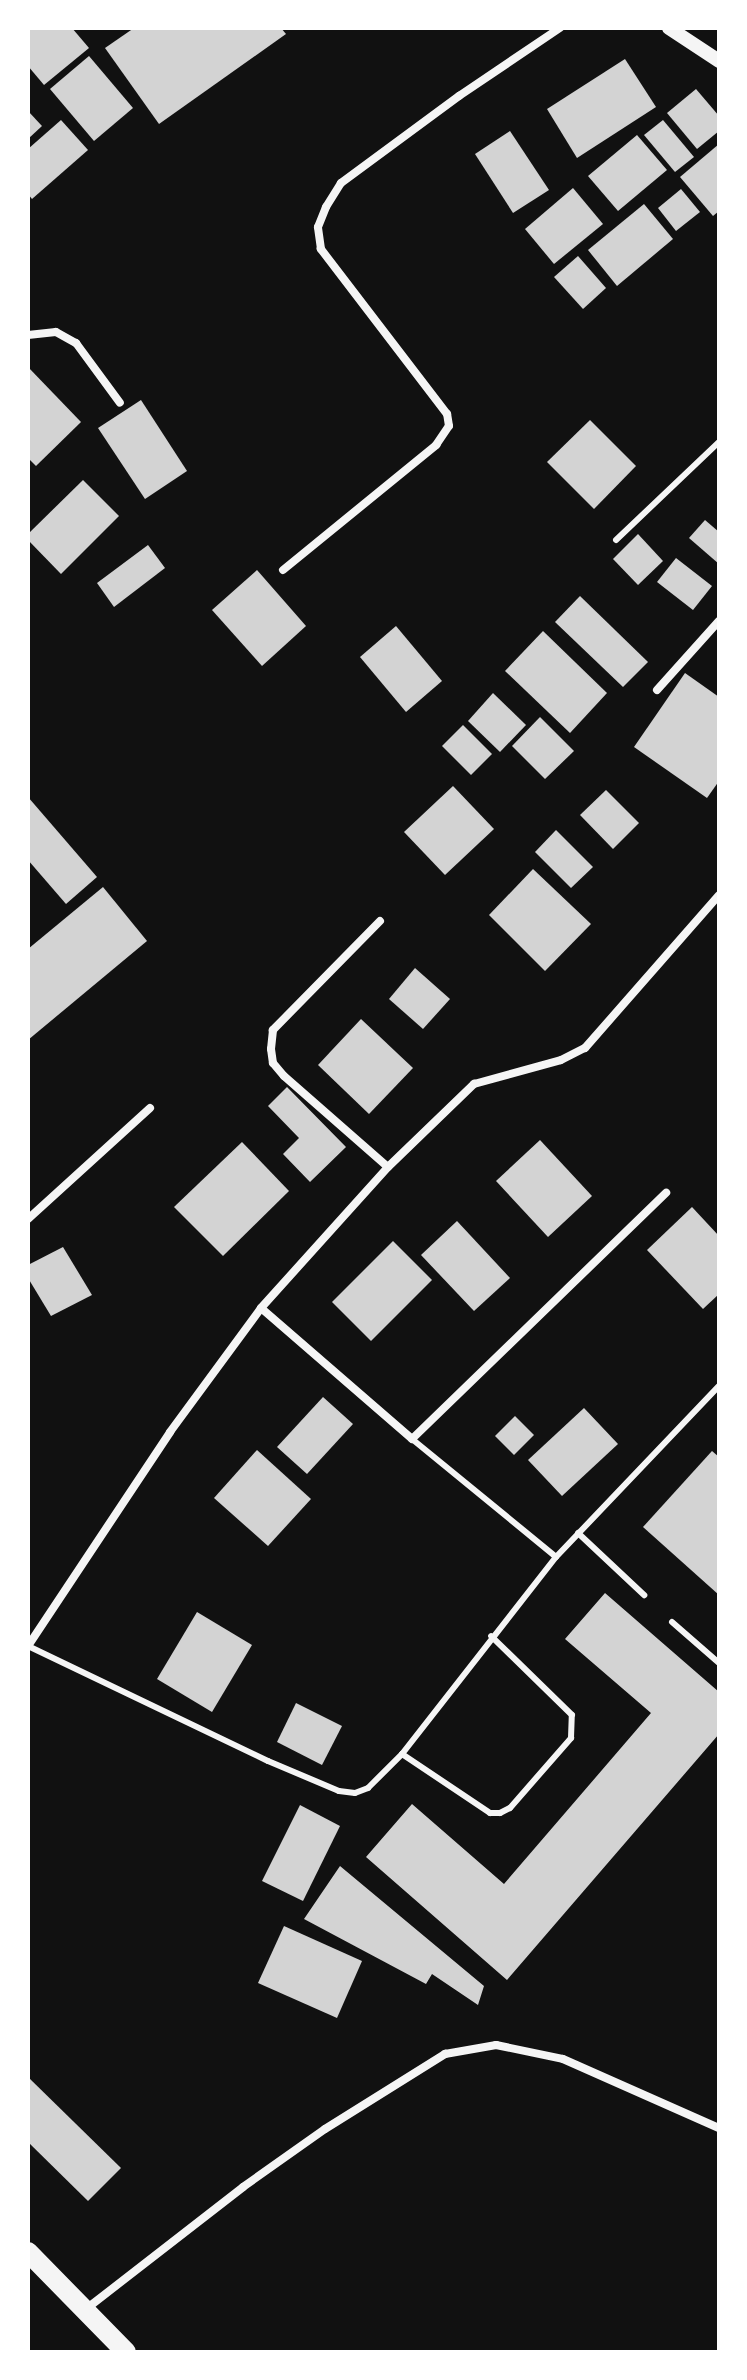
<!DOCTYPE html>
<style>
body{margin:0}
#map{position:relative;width:747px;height:2380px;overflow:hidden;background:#111;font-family:Helvetica,sans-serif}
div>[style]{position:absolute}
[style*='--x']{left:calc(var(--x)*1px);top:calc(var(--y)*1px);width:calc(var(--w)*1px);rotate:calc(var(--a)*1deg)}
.building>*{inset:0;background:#d3d3d3}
.service>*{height:6px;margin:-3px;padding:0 3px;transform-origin:3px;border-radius:3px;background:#f5f5f5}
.minor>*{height:8px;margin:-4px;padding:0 4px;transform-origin:4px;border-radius:4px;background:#f5f5f5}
.tertiary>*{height:14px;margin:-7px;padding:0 7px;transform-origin:7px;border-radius:7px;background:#f5f5f5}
.primary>*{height:20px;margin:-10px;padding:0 10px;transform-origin:10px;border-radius:10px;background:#f5f5f5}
span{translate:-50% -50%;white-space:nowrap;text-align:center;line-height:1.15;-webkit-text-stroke:7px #fff;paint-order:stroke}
.frame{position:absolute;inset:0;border:30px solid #fff;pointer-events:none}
</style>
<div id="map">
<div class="building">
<i style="clip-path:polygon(28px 28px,72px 28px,89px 48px,44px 85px,28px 66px)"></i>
<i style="clip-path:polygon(134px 28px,281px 28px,286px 34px,159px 124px,105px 48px)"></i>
<i style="clip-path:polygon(89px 56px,133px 108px,94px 141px,50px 89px)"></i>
<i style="clip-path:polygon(625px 59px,656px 107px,577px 158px,547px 109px)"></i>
<i style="clip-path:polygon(696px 89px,719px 116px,719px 131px,697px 149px,667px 113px)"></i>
<i style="clip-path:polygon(28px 111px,42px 126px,28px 139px)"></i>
<i style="clip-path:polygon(61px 120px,88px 150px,32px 199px,28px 194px,28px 149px)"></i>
<i style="clip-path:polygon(663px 120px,694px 157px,675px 172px,644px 135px)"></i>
<i style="clip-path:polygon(510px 131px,549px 190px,513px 213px,475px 154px)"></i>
<i style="clip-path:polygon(637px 135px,667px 170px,618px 211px,588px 176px)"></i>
<i style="clip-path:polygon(719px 144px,719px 211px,713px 216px,680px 177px)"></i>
<i style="clip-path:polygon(573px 188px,603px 224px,554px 264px,525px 229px)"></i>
<i style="clip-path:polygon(681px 189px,700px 212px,676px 231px,658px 208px)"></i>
<i style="clip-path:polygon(644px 204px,673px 239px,617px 286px,588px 250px)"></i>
<i style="clip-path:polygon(578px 256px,606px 288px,583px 309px,554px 277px)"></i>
<i style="clip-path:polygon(28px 367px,81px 422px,36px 466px,28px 458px)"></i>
<i style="clip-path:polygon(141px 400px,187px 471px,145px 499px,98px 428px)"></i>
<i style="clip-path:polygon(590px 420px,636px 466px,594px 509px,547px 462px)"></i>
<i style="clip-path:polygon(83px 480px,119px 516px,61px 574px,28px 540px,28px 534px)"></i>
<i style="clip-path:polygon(705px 520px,719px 532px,719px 564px,689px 538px)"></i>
<i style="clip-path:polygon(638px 534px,663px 561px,638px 585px,613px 559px)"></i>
<i style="clip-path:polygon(148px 545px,165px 568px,114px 607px,97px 583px)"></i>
<i style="clip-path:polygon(676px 558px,712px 586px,693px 610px,657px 582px)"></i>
<i style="clip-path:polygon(257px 570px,306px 626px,262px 666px,212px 610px)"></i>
<i style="clip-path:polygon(580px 596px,648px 662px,623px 687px,555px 622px)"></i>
<i style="clip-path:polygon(396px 626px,442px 681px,406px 712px,360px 657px)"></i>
<i style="clip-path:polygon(543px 631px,607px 693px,570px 733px,505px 671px)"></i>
<i style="clip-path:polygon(685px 673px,719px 697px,719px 781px,707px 798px,634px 747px)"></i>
<i style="clip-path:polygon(493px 693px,526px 725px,500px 752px,468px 721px)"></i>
<i style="clip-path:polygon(540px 717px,574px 751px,545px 779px,512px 746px)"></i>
<i style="clip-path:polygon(463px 725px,492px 754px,471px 775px,442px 746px)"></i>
<i style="clip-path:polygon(453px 786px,494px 829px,445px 875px,404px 832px)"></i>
<i style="clip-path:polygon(606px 790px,639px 823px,613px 849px,580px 815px)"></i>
<i style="clip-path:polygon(28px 797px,97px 877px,66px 904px,28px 860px)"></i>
<i style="clip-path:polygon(556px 830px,593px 867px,571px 888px,535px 852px)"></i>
<i style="clip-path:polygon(533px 869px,591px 924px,545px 971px,489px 915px)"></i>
<i style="clip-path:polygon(103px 887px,147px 941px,28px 1040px,28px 949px)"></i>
<i style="clip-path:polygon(415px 968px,450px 999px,423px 1029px,389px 999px)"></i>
<i style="clip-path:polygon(361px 1019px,413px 1068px,369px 1114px,318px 1065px)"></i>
<i style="clip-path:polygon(287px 1087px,346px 1147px,310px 1182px,283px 1154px,299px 1138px,268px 1106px)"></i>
<i style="clip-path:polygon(540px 1140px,592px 1196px,548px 1237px,496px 1181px)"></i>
<i style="clip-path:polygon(242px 1142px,289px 1191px,223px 1256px,174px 1207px)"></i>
<i style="clip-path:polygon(692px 1207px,719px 1236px,719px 1294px,703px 1309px,647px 1250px)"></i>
<i style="clip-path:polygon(457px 1221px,510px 1278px,474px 1311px,421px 1255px)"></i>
<i style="clip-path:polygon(393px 1241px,432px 1280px,371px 1341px,332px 1302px)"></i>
<i style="clip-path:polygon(63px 1247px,92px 1295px,51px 1316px,28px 1278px,28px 1265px)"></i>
<i style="clip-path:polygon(323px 1397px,353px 1424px,307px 1474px,277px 1447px)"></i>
<i style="clip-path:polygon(584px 1408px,618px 1444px,562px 1496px,528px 1460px)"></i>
<i style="clip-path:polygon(515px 1416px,534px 1435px,514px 1455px,495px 1436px)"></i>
<i style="clip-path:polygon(257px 1450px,311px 1499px,268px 1546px,214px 1498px)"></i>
<i style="clip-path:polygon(712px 1451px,719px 1457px,719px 1595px,643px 1527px)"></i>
<i style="clip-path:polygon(605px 1593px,719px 1692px,719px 1734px,507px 1980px,366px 1857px,412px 1804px,504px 1884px,651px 1713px,565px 1639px)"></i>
<i style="clip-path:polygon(197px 1612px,252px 1645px,212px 1712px,157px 1679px)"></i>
<i style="clip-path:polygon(296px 1703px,342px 1726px,322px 1765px,277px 1742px)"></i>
<i style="clip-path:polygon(300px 1805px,340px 1826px,303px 1901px,262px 1881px)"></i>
<i style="clip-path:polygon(340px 1866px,484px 1986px,478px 2005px,432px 1974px,426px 1984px,304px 1919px)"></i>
<i style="clip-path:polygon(284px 1926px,362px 1961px,337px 2018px,258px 1983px)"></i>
<i style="clip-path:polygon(28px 2077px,121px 2168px,88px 2201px,28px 2142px)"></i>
</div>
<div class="service">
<i style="--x:616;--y:540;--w:142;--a:-43.6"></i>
<i style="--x:412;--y:1439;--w:186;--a:39.3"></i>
<i style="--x:578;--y:1533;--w:91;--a:43.2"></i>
<i style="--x:672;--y:1622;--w:62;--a:41.1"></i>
<i style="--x:28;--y:1646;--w:266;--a:25.6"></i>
<i style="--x:268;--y:1761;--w:77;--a:22.9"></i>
<i style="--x:339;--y:1791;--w:16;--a:7"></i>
<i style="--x:355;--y:1793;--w:14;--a:-21"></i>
<i style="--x:368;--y:1788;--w:48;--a:-45"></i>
<i style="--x:402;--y:1754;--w:250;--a:-52"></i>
<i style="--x:556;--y:1557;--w:236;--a:-46.4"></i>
<i style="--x:402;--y:1754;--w:106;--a:33.8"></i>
<i style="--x:490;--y:1813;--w:10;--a:0"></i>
<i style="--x:500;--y:1813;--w:11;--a:-27"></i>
<i style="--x:510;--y:1808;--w:93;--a:-48.9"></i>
<i style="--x:571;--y:1738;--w:23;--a:-88"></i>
<i style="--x:572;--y:1715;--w:113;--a:-135.7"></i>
</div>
<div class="minor">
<i style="--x:28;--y:335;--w:28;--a:-6"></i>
<i style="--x:56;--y:332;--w:23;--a:29"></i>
<i style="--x:76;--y:343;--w:74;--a:53.7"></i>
<i style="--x:283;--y:570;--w:198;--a:-39.2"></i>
<i style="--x:436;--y:445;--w:23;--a:-56"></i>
<i style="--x:449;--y:426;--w:12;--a:-99"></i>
<i style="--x:447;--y:414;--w:208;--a:-127.4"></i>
<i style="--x:321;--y:249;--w:22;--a:-98"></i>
<i style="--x:318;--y:227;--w:22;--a:-68"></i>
<i style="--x:326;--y:207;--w:28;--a:-58"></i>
<i style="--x:341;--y:183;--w:147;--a:-36.4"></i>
<i style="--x:459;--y:96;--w:122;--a:-34"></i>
<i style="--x:657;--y:690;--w:93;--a:-48.1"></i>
<i style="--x:380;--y:921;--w:153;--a:134.5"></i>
<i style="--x:273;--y:1030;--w:19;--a:96"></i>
<i style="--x:271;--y:1049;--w:14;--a:82"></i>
<i style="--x:273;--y:1063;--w:17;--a:50"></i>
<i style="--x:284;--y:1076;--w:138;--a:41.2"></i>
<i style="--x:28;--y:1219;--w:165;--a:-42.3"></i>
<i style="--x:261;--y:1308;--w:200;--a:40.9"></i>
<i style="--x:412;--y:1439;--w:354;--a:-44.1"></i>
<i style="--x:28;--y:1646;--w:257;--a:-56.4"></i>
<i style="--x:170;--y:1432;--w:154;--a:-53.7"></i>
<i style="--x:261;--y:1308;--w:190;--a:-48"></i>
<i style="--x:388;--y:1167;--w:120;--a:-44"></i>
<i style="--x:474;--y:1084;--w:90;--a:-15.4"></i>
<i style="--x:561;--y:1060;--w:27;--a:-27"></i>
<i style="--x:585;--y:1048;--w:203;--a:-48.8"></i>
<i style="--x:86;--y:2309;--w:199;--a:-37.8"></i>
<i style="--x:243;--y:2187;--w:100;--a:-35.3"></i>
<i style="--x:325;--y:2129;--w:142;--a:-32"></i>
<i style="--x:445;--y:2054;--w:52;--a:-10"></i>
<i style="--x:496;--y:2045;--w:68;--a:11.8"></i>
<i style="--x:563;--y:2059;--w:171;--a:23.9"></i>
</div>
<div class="tertiary">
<i style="--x:669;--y:28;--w:60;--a:33.4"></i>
</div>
<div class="primary">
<i style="--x:28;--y:2252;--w:140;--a:45.6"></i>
</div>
<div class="frame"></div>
</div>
